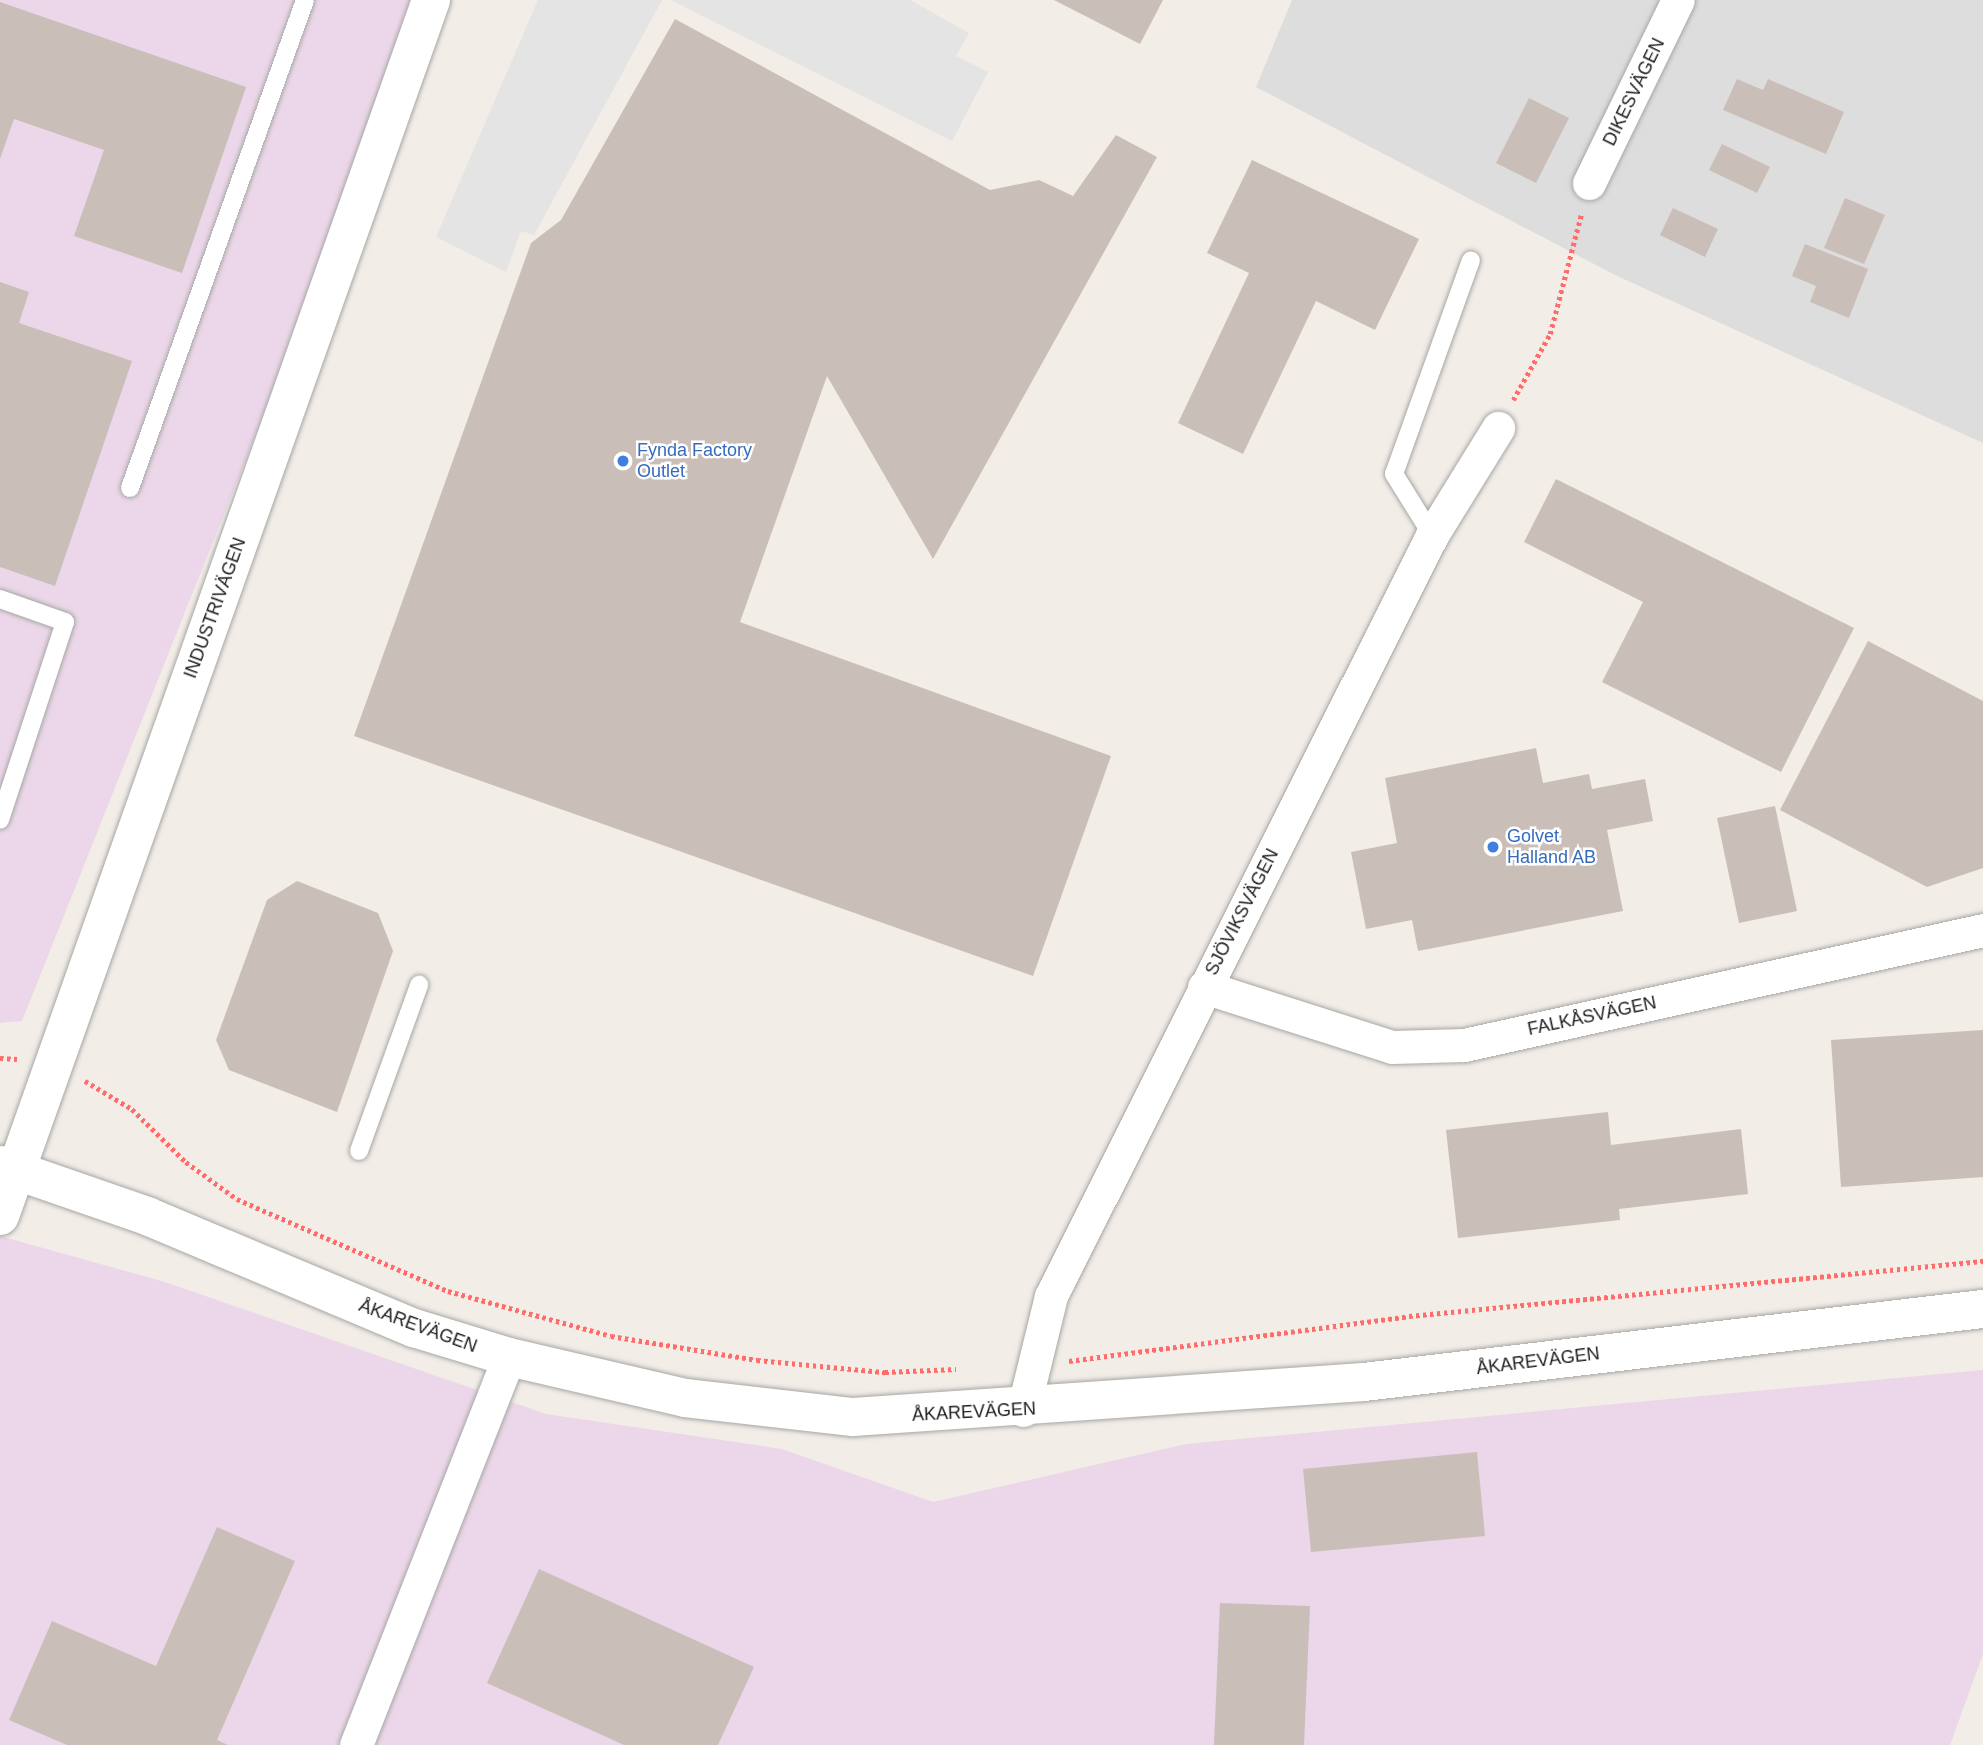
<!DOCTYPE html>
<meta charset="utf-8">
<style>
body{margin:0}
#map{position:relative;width:1983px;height:1745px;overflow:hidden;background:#f2ede6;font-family:Helvetica,sans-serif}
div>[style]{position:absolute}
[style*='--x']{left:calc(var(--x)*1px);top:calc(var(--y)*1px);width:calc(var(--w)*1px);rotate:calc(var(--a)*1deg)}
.residential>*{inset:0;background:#dedddd}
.industrial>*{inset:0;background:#ebd7e9}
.parking>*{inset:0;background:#e4e4e4}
.building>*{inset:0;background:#cabeb9}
.path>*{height:4.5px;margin-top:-2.25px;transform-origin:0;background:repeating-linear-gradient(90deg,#ff6c6a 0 3.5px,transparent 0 7px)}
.roads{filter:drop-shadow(0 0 2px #a7a7a7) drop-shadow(0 0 2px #a7a7a7)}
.service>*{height:18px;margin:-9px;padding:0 9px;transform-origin:9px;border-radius:9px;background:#fff}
.minor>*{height:33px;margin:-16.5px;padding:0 16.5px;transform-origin:16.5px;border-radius:16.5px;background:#fff}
.tertiary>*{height:38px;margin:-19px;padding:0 19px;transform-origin:19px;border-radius:19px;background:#fff}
.dots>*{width:19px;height:19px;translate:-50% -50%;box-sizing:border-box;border:4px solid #fff;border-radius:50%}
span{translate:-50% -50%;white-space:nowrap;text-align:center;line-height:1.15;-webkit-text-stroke:5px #fff;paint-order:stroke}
.street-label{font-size:18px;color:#202020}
.shop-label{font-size:18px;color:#366cbe}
.left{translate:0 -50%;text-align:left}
</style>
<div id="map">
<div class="residential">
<i style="clip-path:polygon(1292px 0,1983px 0,1983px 443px,1615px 275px,1256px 87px)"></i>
</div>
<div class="industrial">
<i style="clip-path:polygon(0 0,429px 0,22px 1021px,0 1023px)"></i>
<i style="clip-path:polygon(0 1236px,165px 1282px,546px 1414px,782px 1449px,933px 1502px,1186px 1444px,1983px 1370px,1983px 1654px,1950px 1745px,0 1745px)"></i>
</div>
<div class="parking">
<i style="clip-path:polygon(538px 0,662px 0,534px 235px,521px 231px,506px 272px,436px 237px)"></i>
<i style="clip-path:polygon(671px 0,910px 0,969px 33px,956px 56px,988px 72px,952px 141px)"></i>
</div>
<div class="building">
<i style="clip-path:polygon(1054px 0,1163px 0,1140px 44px)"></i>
<i style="clip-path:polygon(0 2px,246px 87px,182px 273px,74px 236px,104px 150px,14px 119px,0 159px)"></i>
<i style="clip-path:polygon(675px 19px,990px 190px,1039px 180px,1073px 196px,1116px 135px,1157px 157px,933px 559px,827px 376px,740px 622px,1111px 756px,1033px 976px,354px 736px,531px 243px,561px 220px)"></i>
<i style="clip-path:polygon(1737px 79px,1763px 90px,1768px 79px,1844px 112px,1826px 154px,1723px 110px)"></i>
<i style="clip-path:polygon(1529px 98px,1569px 118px,1536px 183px,1496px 163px)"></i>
<i style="clip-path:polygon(1722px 144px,1770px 167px,1757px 193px,1709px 170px)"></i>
<i style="clip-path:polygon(1252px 160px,1419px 239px,1375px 330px,1316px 301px,1243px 454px,1178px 423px,1249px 273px,1207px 253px)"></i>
<i style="clip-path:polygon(1845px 198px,1885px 215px,1864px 264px,1824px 248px)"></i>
<i style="clip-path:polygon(1673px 208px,1718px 229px,1705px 257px,1660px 235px)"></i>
<i style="clip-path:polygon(1805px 244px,1868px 269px,1849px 318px,1810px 302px,1816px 286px,1792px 276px)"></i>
<i style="clip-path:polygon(0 282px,29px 292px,19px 323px,132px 361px,55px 586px,0 567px)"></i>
<i style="clip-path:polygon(1556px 479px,1854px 628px,1781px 772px,1602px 682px,1643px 602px,1524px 542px)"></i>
<i style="clip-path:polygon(1868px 641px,1983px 701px,1983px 868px,1927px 887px,1780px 810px)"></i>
<i style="clip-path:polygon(1536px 748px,1543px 783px,1589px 774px,1592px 789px,1645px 779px,1653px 821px,1607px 830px,1623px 911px,1418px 951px,1412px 920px,1366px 929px,1351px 852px,1397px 843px,1385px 778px)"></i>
<i style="clip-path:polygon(1775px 806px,1797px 911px,1739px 923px,1717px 818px)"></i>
<i style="clip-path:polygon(297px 881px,378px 913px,393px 951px,337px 1112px,229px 1070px,216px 1040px,267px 900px)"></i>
<i style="clip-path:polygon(1983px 1030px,1983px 1177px,1841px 1187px,1831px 1040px)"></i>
<i style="clip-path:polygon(1608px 1112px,1611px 1145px,1741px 1129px,1748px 1194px,1619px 1209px,1620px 1220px,1458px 1238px,1446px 1130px)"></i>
<i style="clip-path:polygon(1477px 1452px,1485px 1536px,1311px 1552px,1303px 1469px)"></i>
<i style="clip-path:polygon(217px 1527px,295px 1561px,217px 1740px,228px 1745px,67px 1745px,9px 1720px,52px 1621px,156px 1666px)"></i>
<i style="clip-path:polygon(539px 1569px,754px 1667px,718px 1745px,624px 1745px,487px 1683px)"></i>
<i style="clip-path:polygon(1220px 1603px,1310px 1606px,1304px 1745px,1214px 1745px)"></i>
</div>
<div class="path">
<i style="--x:1513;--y:400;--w:76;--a:-60.7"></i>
<i style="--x:1550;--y:334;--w:123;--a:-75.4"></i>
<i style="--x:0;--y:1058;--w:17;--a:3"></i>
<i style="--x:85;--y:1081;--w:55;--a:30.8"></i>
<i style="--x:132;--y:1109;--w:76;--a:44.5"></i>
<i style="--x:186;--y:1162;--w:63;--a:36"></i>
<i style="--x:237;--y:1199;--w:230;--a:23.6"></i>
<i style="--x:448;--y:1291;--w:169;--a:15.4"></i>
<i style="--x:611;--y:1336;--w:148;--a:9.3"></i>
<i style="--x:757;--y:1360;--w:129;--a:5.4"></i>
<i style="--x:885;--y:1372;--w:71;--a:-2.4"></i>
<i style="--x:1069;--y:1361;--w:343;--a:-7.5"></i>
<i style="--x:1409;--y:1316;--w:577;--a:-5.47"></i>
</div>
<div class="roads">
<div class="service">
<i style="--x:130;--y:488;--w:518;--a:-70.27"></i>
<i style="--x:1432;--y:535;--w:72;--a:-121.9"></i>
<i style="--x:1394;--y:474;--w:227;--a:-70.2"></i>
<i style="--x:0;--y:599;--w:69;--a:19.5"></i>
<i style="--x:65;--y:622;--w:208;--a:108.2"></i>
<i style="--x:359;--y:1151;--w:177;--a:-70.1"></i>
</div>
<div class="minor">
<i style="--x:1589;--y:183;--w:203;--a:-64.1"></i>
<i style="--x:1204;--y:987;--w:197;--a:17.7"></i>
<i style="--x:1392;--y:1047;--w:72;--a:-1.6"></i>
<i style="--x:1464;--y:1045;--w:532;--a:-12.49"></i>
<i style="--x:1023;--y:1410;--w:117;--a:-76.2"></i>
<i style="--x:1051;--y:1296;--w:851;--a:-63.4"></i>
<i style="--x:1432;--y:535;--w:126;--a:-58.3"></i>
<i style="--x:356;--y:1745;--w:417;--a:-68.5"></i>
</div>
<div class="tertiary">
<i style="--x:0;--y:1165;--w:156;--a:19.1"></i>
<i style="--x:147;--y:1216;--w:290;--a:22.8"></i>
<i style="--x:414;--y:1328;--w:99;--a:17"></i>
<i style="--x:509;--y:1357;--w:181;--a:13.1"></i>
<i style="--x:685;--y:1398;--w:169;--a:6.5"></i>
<i style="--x:853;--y:1417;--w:512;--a:-3.92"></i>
<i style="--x:1364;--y:1382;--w:623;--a:-6.73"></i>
<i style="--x:0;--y:1216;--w:1290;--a:-70.48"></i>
</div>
</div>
<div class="dots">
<i style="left:623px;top:461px;background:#3f7fe0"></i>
<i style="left:1493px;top:847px;background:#3f7fe0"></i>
</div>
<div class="street-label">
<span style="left:1634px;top:92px;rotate:-64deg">DIKESVÄGEN</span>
<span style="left:215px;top:608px;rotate:-70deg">INDUSTRIVÄGEN</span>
<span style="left:1242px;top:912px;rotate:-63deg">SJÖVIKSVÄGEN</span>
<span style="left:1592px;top:1016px;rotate:-12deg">FALKÅSVÄGEN</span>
<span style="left:418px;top:1326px;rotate:20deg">ÅKAREVÄGEN</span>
<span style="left:1538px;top:1361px;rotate:-7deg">ÅKAREVÄGEN</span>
<span style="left:974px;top:1412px;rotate:-3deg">ÅKAREVÄGEN</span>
</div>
<div class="shop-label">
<span class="left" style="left:637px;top:461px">Fynda Factory<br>Outlet</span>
<span class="left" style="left:1507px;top:847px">Golvet<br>Halland AB</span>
</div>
</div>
